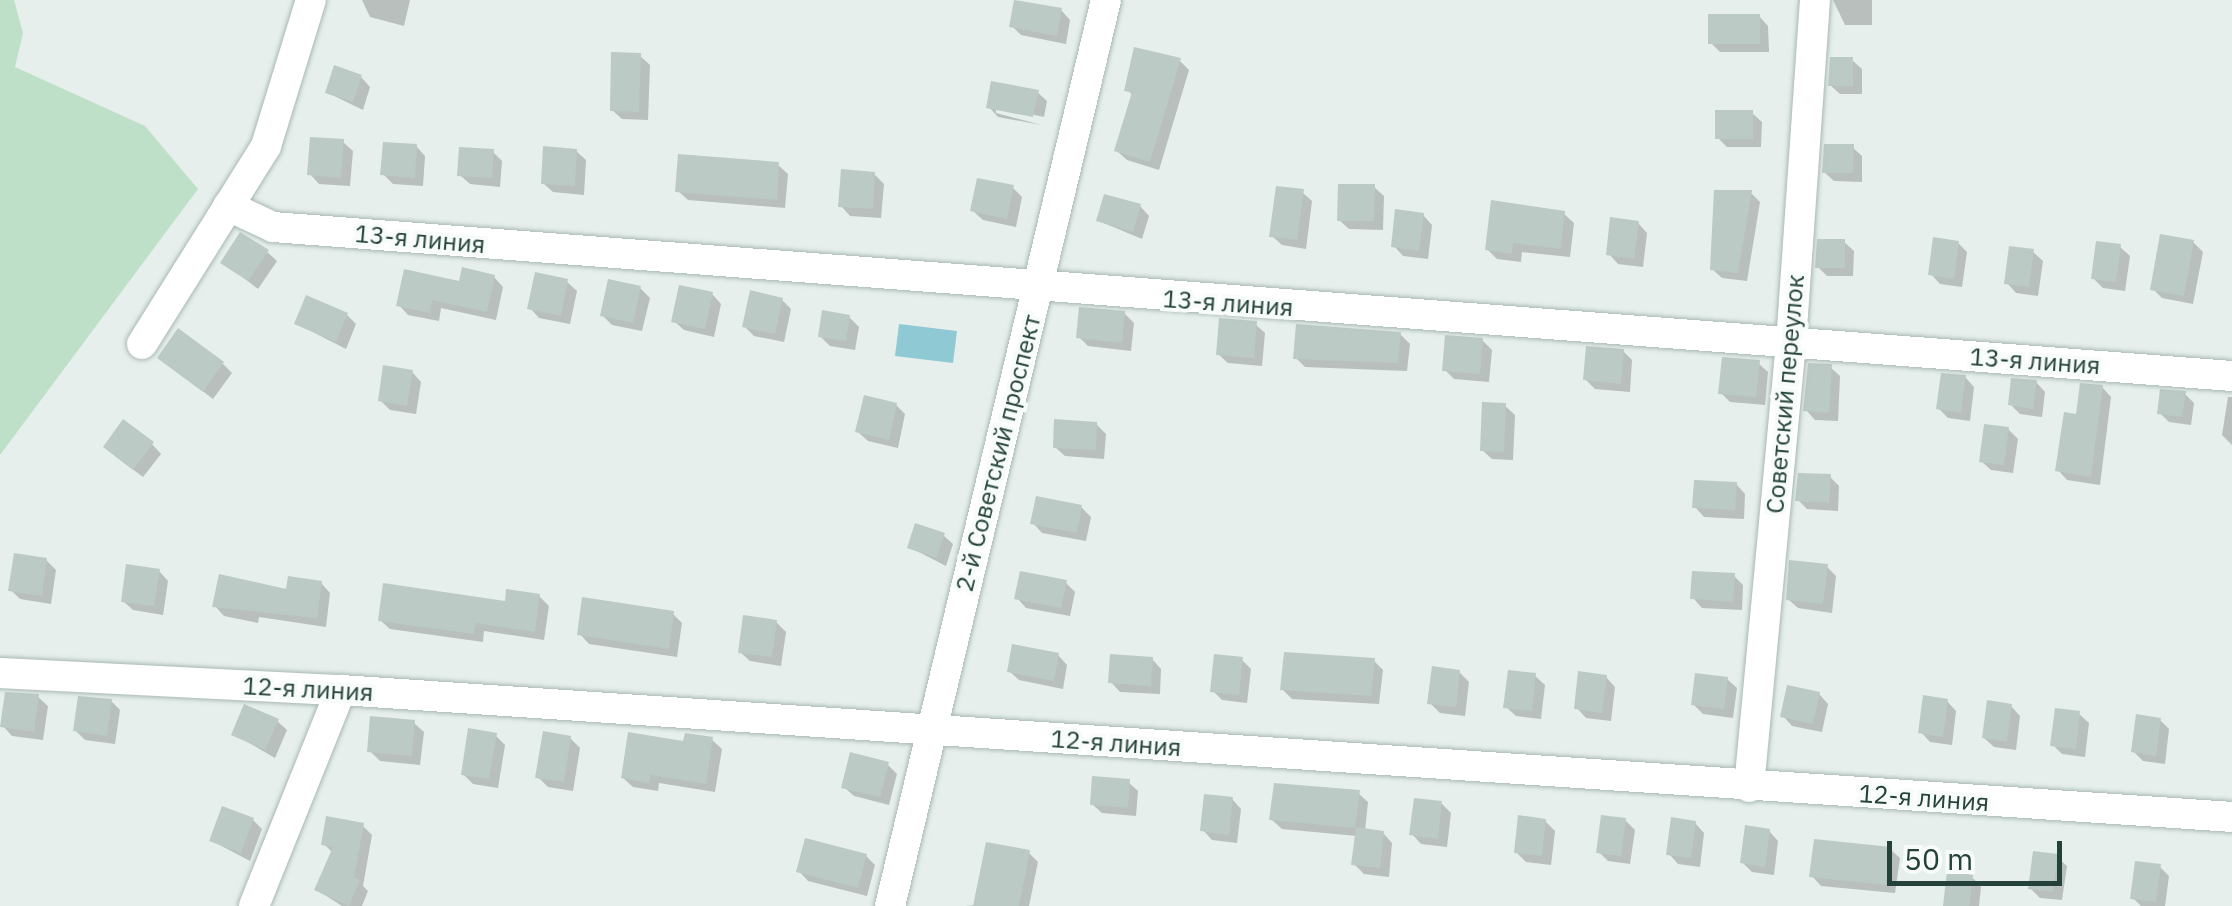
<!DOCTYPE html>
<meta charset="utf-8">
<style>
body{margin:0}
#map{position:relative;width:2232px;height:906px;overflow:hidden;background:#e6efeb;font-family:"IBM Plex Sans",sans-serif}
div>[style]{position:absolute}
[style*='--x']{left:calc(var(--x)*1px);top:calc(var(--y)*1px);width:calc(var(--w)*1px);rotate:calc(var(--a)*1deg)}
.green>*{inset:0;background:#bfe0c8}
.water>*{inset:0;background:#8ec9d4}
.shadow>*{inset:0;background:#0003}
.building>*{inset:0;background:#bbcac4}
.roads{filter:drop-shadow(0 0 2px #a8b8b2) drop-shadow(0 0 2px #a8b8b2)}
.minor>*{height:30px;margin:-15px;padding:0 15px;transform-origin:15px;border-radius:15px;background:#fff}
span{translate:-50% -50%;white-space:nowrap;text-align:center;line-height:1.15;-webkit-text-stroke:8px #f7fbf9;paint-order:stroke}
.street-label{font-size:25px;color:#24423a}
.scale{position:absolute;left:1887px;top:841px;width:175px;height:45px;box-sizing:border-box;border:5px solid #24423a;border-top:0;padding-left:12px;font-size:30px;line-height:35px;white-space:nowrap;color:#24423a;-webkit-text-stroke:8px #f7fbf9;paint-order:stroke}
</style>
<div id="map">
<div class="green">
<i style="clip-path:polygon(0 0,14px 0,23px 33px,15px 67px,145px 126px,198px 189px,0 455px)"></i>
</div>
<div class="water">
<i style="clip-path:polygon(899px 324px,957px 331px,953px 363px,895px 356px)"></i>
</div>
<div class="shadow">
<i style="clip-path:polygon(362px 0,410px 0,404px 26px,370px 17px)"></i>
<i style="clip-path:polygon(1833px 0,1872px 0,1872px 25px,1845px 25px)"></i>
<i style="clip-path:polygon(1061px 10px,1070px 20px,1066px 44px,1021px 35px,1012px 26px)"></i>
<i style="clip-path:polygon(1759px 16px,1768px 26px,1769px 52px,1720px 52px,1711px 43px)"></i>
<i style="clip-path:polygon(640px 56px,650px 65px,648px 120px,622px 119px,612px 110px)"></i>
<i style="clip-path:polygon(1852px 60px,1862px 69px,1862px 94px,1840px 94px,1830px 85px)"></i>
<i style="clip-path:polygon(1180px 61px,1189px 70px,1159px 170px,1127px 160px,1117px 151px,1134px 96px,1127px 90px)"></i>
<i style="clip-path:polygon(361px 77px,370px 87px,363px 110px,328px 93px)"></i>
<i style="clip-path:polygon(1037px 92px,1047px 101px,1044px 117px,996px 107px,996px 113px,1042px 125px,998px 117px,989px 107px)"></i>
<i style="clip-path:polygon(1752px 113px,1762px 122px,1761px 147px,1727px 147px,1718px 138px)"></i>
<i style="clip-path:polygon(343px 142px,353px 151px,350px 186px,319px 184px,310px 174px)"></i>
<i style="clip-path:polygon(416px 146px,425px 156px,423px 186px,393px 184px,383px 174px)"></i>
<i style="clip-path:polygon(1852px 147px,1862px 156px,1862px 182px,1834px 181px,1824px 172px)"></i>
<i style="clip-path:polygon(492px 151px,502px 161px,500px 187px,470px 184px,460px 175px)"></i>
<i style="clip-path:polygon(576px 151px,586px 160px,584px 195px,553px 192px,543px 183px)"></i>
<i style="clip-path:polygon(778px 165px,788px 174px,785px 208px,688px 200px,678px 191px)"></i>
<i style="clip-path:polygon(874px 174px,884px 184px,881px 218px,850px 216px,841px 206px)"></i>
<i style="clip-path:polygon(1374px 187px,1384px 196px,1383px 230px,1349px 229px,1339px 220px)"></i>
<i style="clip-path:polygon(1013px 188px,1022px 197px,1016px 227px,983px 220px,973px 211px)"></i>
<i style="clip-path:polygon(1302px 192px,1312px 201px,1306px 249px,1282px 245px,1272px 236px)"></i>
<i style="clip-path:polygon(1751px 193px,1760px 202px,1747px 281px,1722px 278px,1712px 269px)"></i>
<i style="clip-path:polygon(1140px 206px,1149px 216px,1142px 239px,1099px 221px)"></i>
<i style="clip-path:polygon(1564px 214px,1574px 223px,1570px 257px,1522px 252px,1521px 262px,1497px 259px,1487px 249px)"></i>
<i style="clip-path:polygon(1423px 215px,1432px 225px,1428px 259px,1403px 256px,1394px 246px)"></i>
<i style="clip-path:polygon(1638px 223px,1647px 233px,1643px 267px,1618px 264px,1609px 254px)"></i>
<i style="clip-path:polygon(1844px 242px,1854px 251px,1853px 276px,1827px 276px,1818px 267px)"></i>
<i style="clip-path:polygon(2193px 242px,2203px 252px,2193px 304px,2162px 298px,2153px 289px)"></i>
<i style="clip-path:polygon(1958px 243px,1967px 252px,1962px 287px,1940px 284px,1931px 274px)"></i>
<i style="clip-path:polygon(2120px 247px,2130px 256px,2125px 291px,2103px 288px,2093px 278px)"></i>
<i style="clip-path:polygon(267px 252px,277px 261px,258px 289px,223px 262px)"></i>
<i style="clip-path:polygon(2033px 252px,2043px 261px,2038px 296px,2016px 293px,2007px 283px)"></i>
<i style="clip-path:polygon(494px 277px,503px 287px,496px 320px,441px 308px,439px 321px,408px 315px,399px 305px)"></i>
<i style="clip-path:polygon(567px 282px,577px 291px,570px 324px,539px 318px,530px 308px)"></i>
<i style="clip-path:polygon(640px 288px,650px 298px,642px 331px,612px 325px,602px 315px)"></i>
<i style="clip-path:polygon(712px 294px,721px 304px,714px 337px,684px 330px,674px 321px)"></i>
<i style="clip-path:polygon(782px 300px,791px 309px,784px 342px,754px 336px,744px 326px)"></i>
<i style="clip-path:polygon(1124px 313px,1134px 323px,1131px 351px,1088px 346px,1079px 337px)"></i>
<i style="clip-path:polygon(347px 315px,356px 324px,346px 349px,297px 324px)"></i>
<i style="clip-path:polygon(849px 317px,859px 327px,855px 350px,830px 346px,820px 336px)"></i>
<i style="clip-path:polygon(1255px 324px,1265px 333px,1262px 366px,1228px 363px,1218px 354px)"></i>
<i style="clip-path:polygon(1400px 334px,1410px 344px,1407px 371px,1305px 367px,1296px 358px)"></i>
<i style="clip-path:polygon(1482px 340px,1492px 350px,1489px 382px,1454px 379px,1445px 370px)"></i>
<i style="clip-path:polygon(1623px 351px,1632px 360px,1630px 392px,1595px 389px,1585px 379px)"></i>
<i style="clip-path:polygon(160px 358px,223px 364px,232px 373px,213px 399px)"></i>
<i style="clip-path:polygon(1758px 363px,1768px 372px,1765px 405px,1730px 402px,1721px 393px)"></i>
<i style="clip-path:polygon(1830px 367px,1840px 376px,1838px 421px,1815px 420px,1806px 410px)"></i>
<i style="clip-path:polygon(412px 372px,421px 382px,416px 414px,390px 410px,380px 400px)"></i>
<i style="clip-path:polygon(1965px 377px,1974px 387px,1970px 421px,1948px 418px,1938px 408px)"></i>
<i style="clip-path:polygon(2036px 382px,2045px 392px,2042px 417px,2020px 414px,2010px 404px)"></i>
<i style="clip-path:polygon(2102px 387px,2111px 397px,2100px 485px,2067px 480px,2058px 470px,2078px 417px)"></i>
<i style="clip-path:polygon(2185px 394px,2194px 403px,2191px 425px,2169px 422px,2160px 413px)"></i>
<i style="clip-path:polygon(2228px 397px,2232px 397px,2232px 445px,2222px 435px)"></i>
<i style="clip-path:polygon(896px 405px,905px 414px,898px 448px,868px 441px,858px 432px)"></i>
<i style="clip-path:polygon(1505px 406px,1515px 415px,1513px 460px,1492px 459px,1482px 450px)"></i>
<i style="clip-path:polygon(1096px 424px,1106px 434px,1104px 459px,1065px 456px,1055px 447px)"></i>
<i style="clip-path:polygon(2008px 429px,2018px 439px,2013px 473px,1991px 470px,1981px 461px)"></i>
<i style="clip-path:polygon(152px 444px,161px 454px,143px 477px,115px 456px)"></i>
<i style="clip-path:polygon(1830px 477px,1839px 486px,1838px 511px,1807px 509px,1798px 500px)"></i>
<i style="clip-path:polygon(1736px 484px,1745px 494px,1744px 519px,1704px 517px,1695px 507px)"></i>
<i style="clip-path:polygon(1081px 507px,1091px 517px,1086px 541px,1042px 533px,1033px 523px)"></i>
<i style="clip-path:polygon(943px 535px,953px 544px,946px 566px,909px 547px)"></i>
<i style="clip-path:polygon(46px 560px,56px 570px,51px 604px,20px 599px,11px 590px)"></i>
<i style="clip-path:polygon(1827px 567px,1836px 576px,1832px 613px,1798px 608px,1788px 599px)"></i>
<i style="clip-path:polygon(159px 571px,168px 581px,163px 615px,133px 610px,123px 601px)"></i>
<i style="clip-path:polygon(1734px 576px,1743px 585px,1742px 610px,1702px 608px,1693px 598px)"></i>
<i style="clip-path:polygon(1065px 582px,1075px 592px,1070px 616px,1026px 608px,1017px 598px)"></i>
<i style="clip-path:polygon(321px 583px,330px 593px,326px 627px,259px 617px,258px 623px,224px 616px,215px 606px)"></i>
<i style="clip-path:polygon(539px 596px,549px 606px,544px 640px,484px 631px,483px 642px,390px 629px,380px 620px)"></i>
<i style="clip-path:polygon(673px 614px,682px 623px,677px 657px,589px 644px,580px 634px)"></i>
<i style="clip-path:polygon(776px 622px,786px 632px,781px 666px,750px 661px,740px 652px)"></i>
<i style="clip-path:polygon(1058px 655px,1067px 665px,1063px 689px,1019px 680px,1009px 671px)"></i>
<i style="clip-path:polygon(1152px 659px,1161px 669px,1160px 694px,1120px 692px,1111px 682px)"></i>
<i style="clip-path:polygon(1242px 660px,1251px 669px,1247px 703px,1222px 700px,1213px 691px)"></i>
<i style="clip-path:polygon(1374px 661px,1383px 670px,1379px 704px,1292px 699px,1282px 689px)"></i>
<i style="clip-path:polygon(1459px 672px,1469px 682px,1465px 716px,1440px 713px,1430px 703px)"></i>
<i style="clip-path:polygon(1535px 676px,1545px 685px,1541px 719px,1516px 716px,1506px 707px)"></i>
<i style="clip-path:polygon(1606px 677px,1615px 687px,1611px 721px,1586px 718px,1577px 708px)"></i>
<i style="clip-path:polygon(1727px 679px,1737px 688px,1733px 718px,1703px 714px,1693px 704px)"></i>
<i style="clip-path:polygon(1819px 694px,1828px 704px,1822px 732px,1792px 726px,1783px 716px)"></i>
<i style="clip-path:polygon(38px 697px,48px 706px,43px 740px,12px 736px,3px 726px)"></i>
<i style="clip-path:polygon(111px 701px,120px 710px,115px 744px,85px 740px,75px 730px)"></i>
<i style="clip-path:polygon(1947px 701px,1956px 711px,1952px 745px,1930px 742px,1921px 732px)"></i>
<i style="clip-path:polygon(2011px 706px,2020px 716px,2016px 750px,1994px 747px,1984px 738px)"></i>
<i style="clip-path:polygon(2079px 714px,2089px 723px,2085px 757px,2062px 754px,2053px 745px)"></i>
<i style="clip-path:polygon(2160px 720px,2169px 729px,2165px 764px,2143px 761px,2133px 751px)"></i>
<i style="clip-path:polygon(277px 721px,287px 730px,275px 758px,234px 734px)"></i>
<i style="clip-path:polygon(414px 723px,424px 732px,420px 765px,380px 761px,370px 751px)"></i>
<i style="clip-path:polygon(495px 735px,505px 745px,498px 788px,473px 784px,463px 774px)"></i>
<i style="clip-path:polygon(570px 738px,580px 748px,573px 791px,548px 787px,538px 777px)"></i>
<i style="clip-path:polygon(712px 740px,722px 749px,715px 792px,659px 783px,658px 791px,633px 787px,623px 778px,685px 744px)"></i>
<i style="clip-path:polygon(887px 764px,897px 774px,889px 805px,854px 796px,844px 787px)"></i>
<i style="clip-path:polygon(1128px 782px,1138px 791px,1136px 816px,1102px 813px,1092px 804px)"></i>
<i style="clip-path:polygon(1358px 793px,1368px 802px,1365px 831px,1383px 833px,1392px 843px,1389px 877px,1364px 874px,1354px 864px,1357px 836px,1282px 829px,1272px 820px)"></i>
<i style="clip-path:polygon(1232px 799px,1241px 809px,1237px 843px,1212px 840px,1203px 830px)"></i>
<i style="clip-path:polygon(1441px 803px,1451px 813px,1447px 847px,1421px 844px,1412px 834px)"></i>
<i style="clip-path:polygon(253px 820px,262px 829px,250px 861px,212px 841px)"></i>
<i style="clip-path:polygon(1625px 820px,1635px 830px,1630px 864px,1608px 861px,1599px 852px)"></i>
<i style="clip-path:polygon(1545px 821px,1555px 831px,1551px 865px,1526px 862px,1516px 852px)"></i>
<i style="clip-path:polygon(1695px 823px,1704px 833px,1700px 867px,1678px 864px,1669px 854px)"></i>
<i style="clip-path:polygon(363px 826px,372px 835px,363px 886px,368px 891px,362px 906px,342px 906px,317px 890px,333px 853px,324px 844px)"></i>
<i style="clip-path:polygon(1769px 831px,1778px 841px,1774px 875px,1752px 872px,1742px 862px)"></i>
<i style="clip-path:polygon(1890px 849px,1900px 858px,1895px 893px,1821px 886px,1812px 876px)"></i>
<i style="clip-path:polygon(1028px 852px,1038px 862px,1029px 906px,966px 906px,976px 905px)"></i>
<i style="clip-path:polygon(866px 856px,875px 865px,867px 896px,808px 881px,799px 871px)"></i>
<i style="clip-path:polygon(2057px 857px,2067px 866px,2062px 900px,2040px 898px,2030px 888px)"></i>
<i style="clip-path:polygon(2159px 866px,2169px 876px,2165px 906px,2141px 906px,2133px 898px)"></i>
<i style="clip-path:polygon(1972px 877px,1981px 887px,1979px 906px,1945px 906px)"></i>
</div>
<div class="building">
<i style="clip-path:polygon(1014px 0,1062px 8px,1057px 36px,1009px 27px)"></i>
<i style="clip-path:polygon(1708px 14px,1760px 14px,1760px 44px,1708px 44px)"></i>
<i style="clip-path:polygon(1134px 47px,1181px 58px,1150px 162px,1114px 151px,1132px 92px,1124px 91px)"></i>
<i style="clip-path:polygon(611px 52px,641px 53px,639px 112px,610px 111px)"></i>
<i style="clip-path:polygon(1830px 57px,1853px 57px,1853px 86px,1828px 86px)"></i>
<i style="clip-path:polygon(334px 65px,362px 75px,353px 102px,325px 93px)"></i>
<i style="clip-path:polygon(991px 81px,1039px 90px,1033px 117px,986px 108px)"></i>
<i style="clip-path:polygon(1715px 110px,1753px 110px,1753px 139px,1715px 139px)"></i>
<i style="clip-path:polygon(310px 137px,344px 139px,341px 178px,307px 175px)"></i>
<i style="clip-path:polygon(383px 142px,417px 144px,415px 178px,380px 175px)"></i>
<i style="clip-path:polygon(1824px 144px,1854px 144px,1853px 173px,1822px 173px)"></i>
<i style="clip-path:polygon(543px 146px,577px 149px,575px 186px,541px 184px)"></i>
<i style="clip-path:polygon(459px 147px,494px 149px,492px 178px,457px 176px)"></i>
<i style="clip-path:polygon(678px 154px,779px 162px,777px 200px,675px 192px)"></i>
<i style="clip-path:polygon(841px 169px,875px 172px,873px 209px,838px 207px)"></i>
<i style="clip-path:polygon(977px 178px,1014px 185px,1007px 219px,970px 211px)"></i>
<i style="clip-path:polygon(1338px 184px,1375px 184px,1374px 221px,1337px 221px)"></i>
<i style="clip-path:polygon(1276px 186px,1304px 189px,1297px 240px,1269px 237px)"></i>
<i style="clip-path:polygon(1714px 190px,1752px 190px,1738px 273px,1710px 270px)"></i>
<i style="clip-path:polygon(1104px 194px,1141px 204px,1133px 232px,1096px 221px)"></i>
<i style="clip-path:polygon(1491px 200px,1565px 211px,1561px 249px,1513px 243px,1512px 254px,1485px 250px)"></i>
<i style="clip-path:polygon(1395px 209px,1424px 213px,1419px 251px,1391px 247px)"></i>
<i style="clip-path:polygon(1610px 217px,1639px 221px,1634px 259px,1606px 255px)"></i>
<i style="clip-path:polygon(240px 232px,269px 250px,248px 281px,220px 263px)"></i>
<i style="clip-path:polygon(2160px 234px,2194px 240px,2184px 296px,2150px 290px)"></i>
<i style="clip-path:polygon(1933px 237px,1959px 241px,1954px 279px,1928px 275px)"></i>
<i style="clip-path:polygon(1817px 239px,1845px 239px,1845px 268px,1815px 268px)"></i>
<i style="clip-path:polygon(2096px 241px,2121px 244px,2116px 282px,2091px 279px)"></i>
<i style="clip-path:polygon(2009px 246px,2034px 249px,2029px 287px,2004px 284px)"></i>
<i style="clip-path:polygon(462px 267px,495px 275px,487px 312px,432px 300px,430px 313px,396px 306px,404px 269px,459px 281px)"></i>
<i style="clip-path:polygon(535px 272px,568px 279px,561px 316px,527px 309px)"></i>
<i style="clip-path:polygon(608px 279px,641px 286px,633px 323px,600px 316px)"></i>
<i style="clip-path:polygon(679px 285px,713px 292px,705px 329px,671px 322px)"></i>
<i style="clip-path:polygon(750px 290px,783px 298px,775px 334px,742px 327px)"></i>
<i style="clip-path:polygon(306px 295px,348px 313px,336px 342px,294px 324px)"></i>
<i style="clip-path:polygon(1079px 307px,1125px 311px,1122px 343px,1076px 338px)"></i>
<i style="clip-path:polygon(822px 310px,850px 315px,846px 341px,818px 337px)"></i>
<i style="clip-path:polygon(1219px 318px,1257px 321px,1254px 358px,1216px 355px)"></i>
<i style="clip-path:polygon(1296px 324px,1401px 332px,1398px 363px,1293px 359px)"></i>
<i style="clip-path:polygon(178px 328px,224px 362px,203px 392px,157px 358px)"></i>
<i style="clip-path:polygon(1445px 335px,1483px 338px,1480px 374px,1442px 371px)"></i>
<i style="clip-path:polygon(1586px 346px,1624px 349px,1621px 384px,1583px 380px)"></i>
<i style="clip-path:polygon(1722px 357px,1760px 360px,1756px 397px,1718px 394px)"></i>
<i style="clip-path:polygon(1808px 363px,1832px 364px,1829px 413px,1803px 411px)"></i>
<i style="clip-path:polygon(383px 365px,413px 370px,407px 406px,378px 401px)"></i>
<i style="clip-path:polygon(1941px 373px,1966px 375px,1961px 413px,1936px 409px)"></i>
<i style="clip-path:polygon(2011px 378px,2037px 380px,2033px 409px,2008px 405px)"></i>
<i style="clip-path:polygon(2080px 383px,2103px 385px,2091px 477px,2055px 471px,2064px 412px,2076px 414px)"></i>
<i style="clip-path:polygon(2160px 389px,2186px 391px,2182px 417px,2157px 414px)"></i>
<i style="clip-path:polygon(864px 395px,897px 403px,889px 440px,855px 432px)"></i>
<i style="clip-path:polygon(1482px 402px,1506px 403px,1504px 452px,1480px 451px)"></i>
<i style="clip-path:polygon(123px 419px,154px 442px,133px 470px,103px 447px)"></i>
<i style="clip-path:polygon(1054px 419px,1097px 422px,1096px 450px,1053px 448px)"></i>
<i style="clip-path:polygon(1984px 424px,2009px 427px,2004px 465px,1979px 462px)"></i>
<i style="clip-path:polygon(1798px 473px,1831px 474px,1829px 503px,1795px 501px)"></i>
<i style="clip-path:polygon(1694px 480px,1737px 482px,1735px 510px,1692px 508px)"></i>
<i style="clip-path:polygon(1036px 496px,1082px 505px,1077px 533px,1030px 524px)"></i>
<i style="clip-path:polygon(915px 523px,945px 533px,936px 558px,907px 548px)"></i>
<i style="clip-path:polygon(14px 553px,47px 558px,42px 596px,8px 591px)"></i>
<i style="clip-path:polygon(1789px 560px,1828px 564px,1823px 604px,1786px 600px)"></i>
<i style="clip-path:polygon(126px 564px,160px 569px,154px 606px,121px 602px)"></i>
<i style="clip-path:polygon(1020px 571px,1067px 580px,1061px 608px,1014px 599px)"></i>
<i style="clip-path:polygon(1692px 571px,1735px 573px,1733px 602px,1690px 599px)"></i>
<i style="clip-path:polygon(219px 574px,286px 589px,288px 576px,322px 581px,317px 618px,212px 607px)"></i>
<i style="clip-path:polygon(383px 583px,505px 601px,506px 589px,540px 594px,535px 632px,476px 623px,474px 634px,378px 621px)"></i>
<i style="clip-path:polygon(582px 597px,674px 611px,669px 649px,577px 635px)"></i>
<i style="clip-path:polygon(743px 615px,777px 620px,772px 657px,738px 653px)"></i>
<i style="clip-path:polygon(1012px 644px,1059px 653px,1054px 681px,1007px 672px)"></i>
<i style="clip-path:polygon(1284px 652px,1375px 658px,1371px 696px,1280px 690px)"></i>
<i style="clip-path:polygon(1110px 654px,1153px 657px,1151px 686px,1108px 683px)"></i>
<i style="clip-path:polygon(1214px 654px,1243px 657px,1239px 695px,1210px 692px)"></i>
<i style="clip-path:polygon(1432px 666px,1460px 670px,1456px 707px,1427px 704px)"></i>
<i style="clip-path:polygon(1508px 670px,1536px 673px,1532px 711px,1503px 708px)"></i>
<i style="clip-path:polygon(1578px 671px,1607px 675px,1602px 713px,1574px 709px)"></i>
<i style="clip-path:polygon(1695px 673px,1728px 677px,1724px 709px,1691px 705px)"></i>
<i style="clip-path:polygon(1787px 685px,1820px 692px,1813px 724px,1780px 717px)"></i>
<i style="clip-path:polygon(5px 692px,39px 694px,34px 732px,0 727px)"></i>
<i style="clip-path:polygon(1923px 695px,1948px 699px,1943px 737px,1918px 733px)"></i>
<i style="clip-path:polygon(78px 696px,112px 699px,107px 736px,73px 731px)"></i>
<i style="clip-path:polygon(1987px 700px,2012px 704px,2007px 742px,1982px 738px)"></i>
<i style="clip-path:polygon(244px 704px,279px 719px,265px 750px,231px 735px)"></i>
<i style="clip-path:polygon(2055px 708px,2080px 711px,2076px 749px,2050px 746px)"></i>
<i style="clip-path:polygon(2136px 714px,2161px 718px,2156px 756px,2131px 752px)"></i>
<i style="clip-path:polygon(370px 716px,415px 720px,412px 756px,367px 752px)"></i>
<i style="clip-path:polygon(468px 728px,497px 733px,489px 779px,461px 775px)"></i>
<i style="clip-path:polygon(543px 731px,571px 736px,564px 782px,535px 778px)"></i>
<i style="clip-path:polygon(628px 732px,683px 741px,685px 733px,713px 737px,706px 784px,651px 775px,649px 783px,621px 778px)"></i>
<i style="clip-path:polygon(850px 752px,889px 762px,880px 797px,841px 788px)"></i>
<i style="clip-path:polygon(1092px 776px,1130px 779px,1128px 808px,1090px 805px)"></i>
<i style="clip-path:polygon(1274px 783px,1360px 790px,1355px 828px,1269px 820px)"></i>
<i style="clip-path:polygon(1204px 794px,1233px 797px,1229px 835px,1200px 831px)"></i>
<i style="clip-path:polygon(1414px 798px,1442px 801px,1438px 839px,1409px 835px)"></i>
<i style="clip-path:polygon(222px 806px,254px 818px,241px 853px,209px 841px)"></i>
<i style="clip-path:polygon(1518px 815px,1546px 819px,1542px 856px,1514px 853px)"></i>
<i style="clip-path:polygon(1601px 815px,1626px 818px,1621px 856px,1596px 853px)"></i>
<i style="clip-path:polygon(326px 816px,364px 823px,354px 877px,360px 880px,349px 906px,314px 890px,333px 847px,321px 845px)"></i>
<i style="clip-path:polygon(1671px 817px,1696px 821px,1691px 858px,1666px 855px)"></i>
<i style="clip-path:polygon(1745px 825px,1770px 829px,1765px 867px,1740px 863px)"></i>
<i style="clip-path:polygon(1356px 827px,1384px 831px,1380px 868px,1351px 865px)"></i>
<i style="clip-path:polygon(805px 838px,867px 854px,858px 888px,796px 872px)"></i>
<i style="clip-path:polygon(1814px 839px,1891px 847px,1886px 885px,1809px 877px)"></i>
<i style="clip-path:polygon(986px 842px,1030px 850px,1019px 906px,973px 906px)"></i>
<i style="clip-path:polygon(2033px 851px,2058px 854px,2053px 892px,2028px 889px)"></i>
<i style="clip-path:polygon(2135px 861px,2161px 864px,2156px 902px,2130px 899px)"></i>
<i style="clip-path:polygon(1947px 871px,1973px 875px,1969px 906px,1943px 906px)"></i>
</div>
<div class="roads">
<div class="minor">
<i style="--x:228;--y:206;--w:50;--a:25"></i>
<i style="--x:273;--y:227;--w:1965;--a:4.35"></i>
<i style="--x:142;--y:344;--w:234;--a:-57.9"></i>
<i style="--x:266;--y:146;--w:153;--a:-72.9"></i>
<i style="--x:0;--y:673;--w:341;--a:2.9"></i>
<i style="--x:341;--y:690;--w:1895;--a:3.84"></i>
<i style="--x:1749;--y:787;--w:446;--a:-84.6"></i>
<i style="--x:1791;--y:343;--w:344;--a:-86"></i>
<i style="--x:254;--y:906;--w:233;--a:-68.1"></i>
<i style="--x:890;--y:906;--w:931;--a:-76.59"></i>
</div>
</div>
<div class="street-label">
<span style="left:420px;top:239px;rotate:5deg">13-я линия</span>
<span style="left:1228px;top:303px;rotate:4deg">13-я линия</span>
<span style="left:2035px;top:361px;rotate:4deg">13-я линия</span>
<span style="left:1785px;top:394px;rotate:-85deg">Советский переулок</span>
<span style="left:998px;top:453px;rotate:-76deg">2-й Советский проспект</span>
<span style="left:308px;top:689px;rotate:3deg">12-я линия</span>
<span style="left:1116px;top:743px;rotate:4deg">12-я линия</span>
<span style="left:1924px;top:798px;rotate:4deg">12-я линия</span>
</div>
<div class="scale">50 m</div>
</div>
